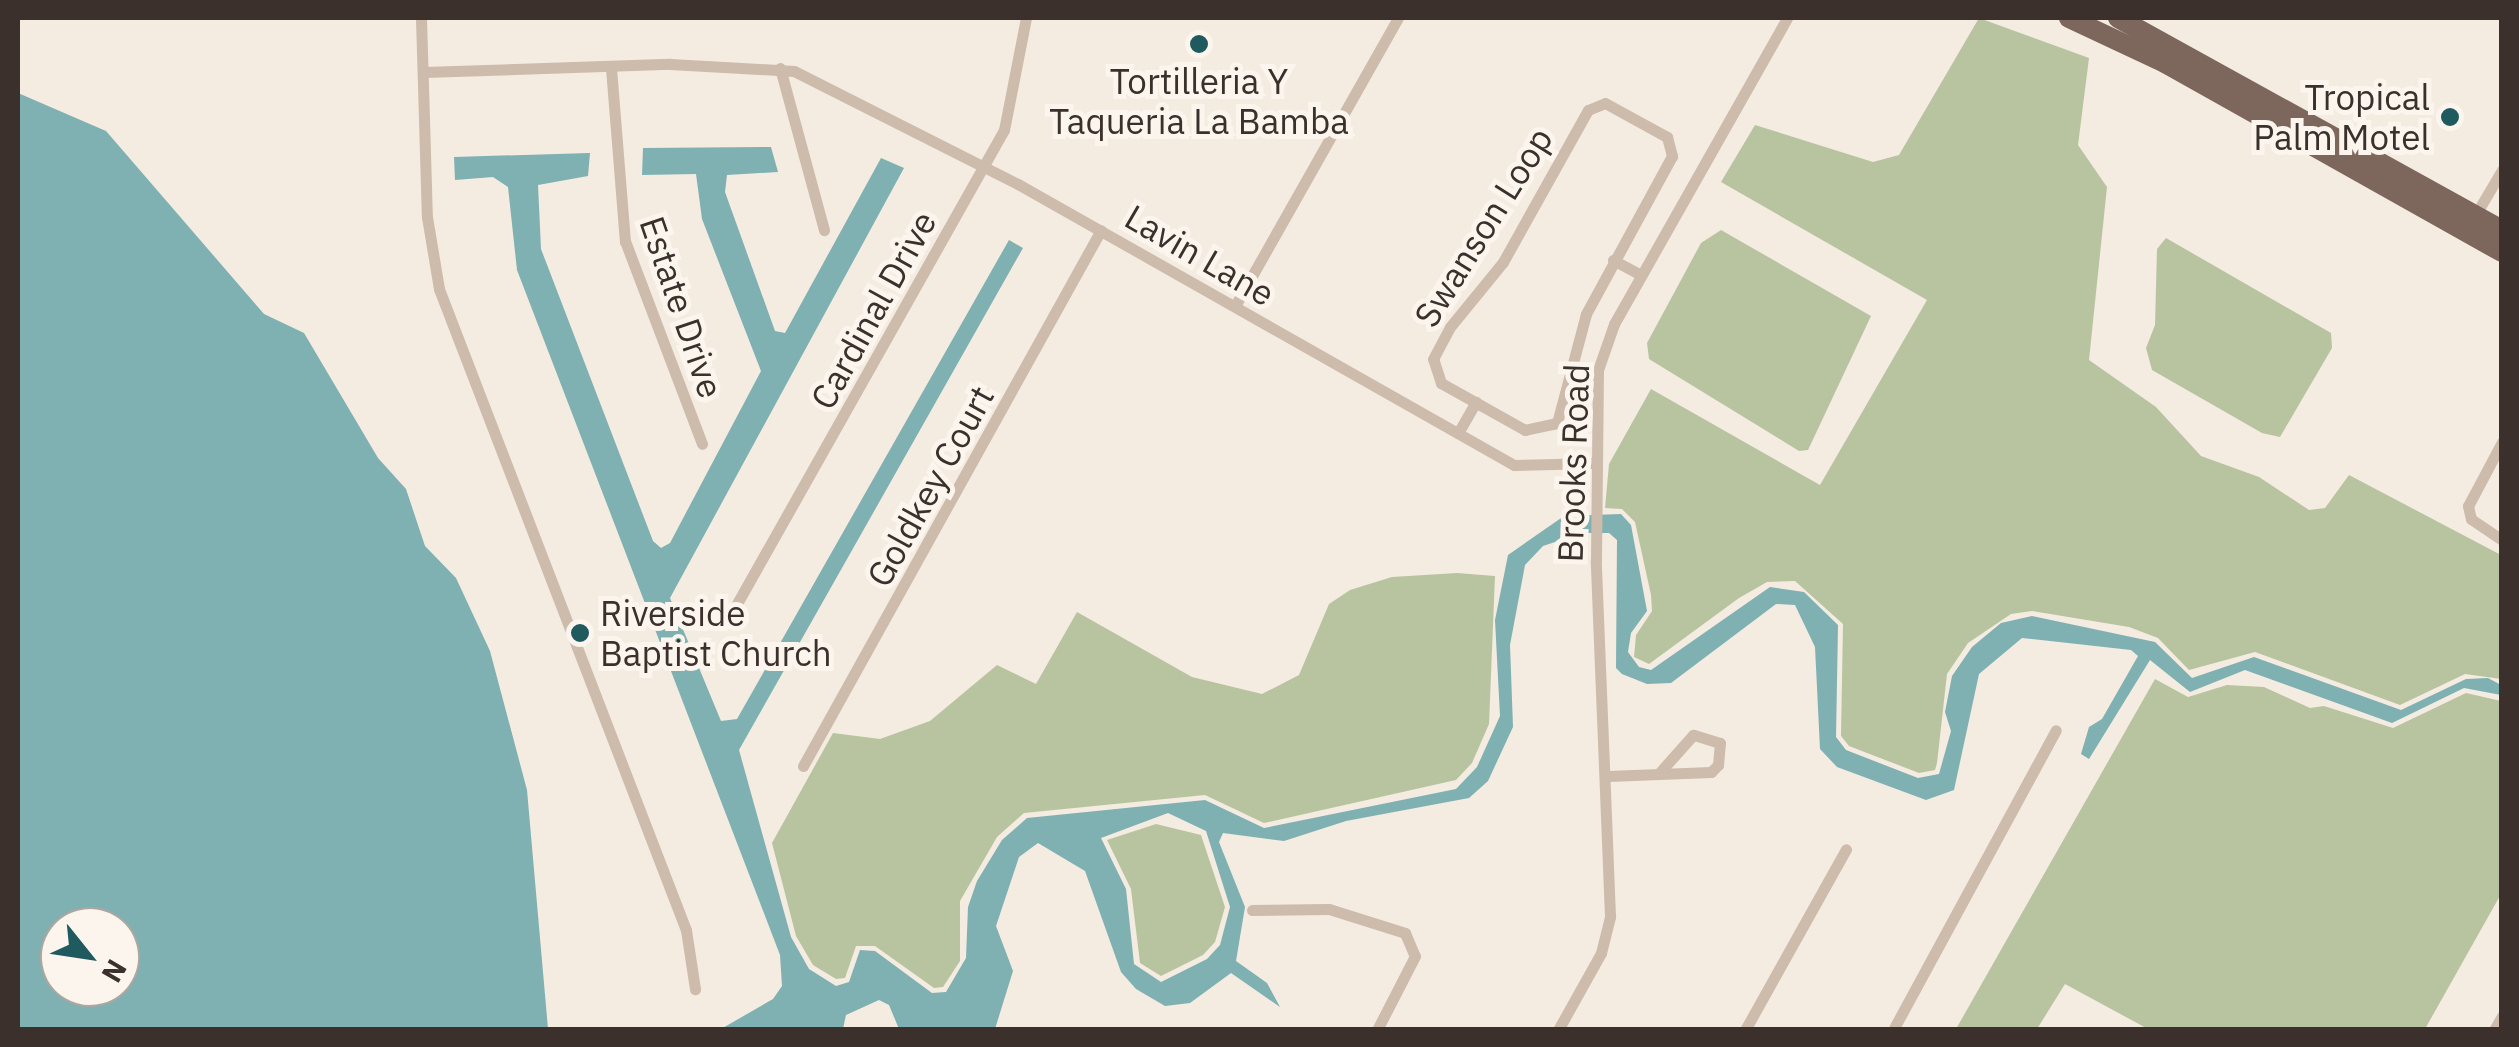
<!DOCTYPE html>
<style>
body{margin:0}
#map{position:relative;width:2519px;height:1047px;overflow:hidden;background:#f4ebe1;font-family:"IBM Plex Sans",sans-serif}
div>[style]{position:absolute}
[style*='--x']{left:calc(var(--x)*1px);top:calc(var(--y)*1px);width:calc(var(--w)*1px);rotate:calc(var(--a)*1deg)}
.green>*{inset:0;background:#b8c4a0}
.water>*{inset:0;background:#7fb0b2}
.minor>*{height:11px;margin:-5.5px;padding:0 5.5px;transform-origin:5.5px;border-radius:5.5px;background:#cdbbac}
.primary>*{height:20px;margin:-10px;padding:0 10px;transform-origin:10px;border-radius:10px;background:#7d675c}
.dots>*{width:28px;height:28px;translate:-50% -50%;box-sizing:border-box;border:5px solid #fbf5ee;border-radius:50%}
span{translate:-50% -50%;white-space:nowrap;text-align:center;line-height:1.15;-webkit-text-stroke:10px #fbf5ee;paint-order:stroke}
.poi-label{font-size:35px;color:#3b302b}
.right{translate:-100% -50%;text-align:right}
.left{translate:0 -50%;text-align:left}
.street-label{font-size:35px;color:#3b302b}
.frame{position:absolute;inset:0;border:20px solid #3b302b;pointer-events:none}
.north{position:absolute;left:40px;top:907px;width:100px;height:100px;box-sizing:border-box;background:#fbf5ee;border:2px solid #aea6a0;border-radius:50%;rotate:120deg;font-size:28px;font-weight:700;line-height:40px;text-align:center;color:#3b302b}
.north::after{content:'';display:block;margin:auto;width:35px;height:45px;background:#1f5a5e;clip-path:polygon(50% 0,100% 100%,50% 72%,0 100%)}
</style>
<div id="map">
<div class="green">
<i style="clip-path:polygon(1979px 18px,2089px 58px,2078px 145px,2107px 187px,2089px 360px,2156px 407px,2201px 456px,2259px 477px,2309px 510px,2325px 508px,2349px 475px,2501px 555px,2501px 679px,2465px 674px,2400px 705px,2255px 652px,2189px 670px,2158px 638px,2129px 627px,2032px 611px,2011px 614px,1968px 643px,1947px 674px,1937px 763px,1935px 770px,1919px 773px,1849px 746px,1841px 736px,1843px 624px,1795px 581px,1767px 582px,1739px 598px,1649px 664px,1634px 657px,1636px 635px,1652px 611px,1651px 595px,1635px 522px,1622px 509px,1605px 508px,1609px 464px,1651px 389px,1820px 485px,1927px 300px,1721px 182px,1755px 125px,1873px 162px,1899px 155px)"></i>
<i style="clip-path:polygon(1721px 230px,1871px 316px,1808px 450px,1799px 451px,1649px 359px,1647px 343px,1701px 243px)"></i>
<i style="clip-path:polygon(2166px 238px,2331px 333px,2332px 348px,2280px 437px,2262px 433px,2152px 370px,2146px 348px,2155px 325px,2157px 249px)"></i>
<i style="clip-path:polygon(1457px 573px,1495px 576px,1489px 724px,1472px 763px,1456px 780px,1264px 823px,1205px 795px,1024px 813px,997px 837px,960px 901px,960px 961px,943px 987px,934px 988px,875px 946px,856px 946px,845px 978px,836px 979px,813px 965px,796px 936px,772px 843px,833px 733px,880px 739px,930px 721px,997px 665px,1036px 684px,1077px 612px,1192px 677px,1262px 694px,1299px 675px,1329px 604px,1350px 590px,1392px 577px)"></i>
<i style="clip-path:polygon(2155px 679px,2188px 697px,2227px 685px,2264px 687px,2310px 708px,2324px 706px,2393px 728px,2466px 693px,2501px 701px,2501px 894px,2425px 1029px,2148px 1029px,2065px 984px,2037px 1029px,1956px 1029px)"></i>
<i style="clip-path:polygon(1156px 824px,1201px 835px,1225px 907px,1215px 942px,1203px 955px,1161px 976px,1140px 963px,1131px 889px,1107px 840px)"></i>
</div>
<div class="water">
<i style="clip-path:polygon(evenodd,18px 93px,106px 131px,264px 314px,304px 333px,378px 458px,406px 489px,425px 546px,456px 578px,490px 651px,527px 790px,548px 1029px,18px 1029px,18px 93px,60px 927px,120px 927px,120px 987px,60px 987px,60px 927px)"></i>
<i style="clip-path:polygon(evenodd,771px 147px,778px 172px,727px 175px,725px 192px,775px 331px,785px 333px,881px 158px,904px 168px,670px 598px,721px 721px,737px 719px,1009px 240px,1023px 248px,739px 750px,791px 937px,809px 969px,836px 986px,849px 982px,860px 950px,875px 951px,932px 993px,946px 992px,966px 958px,968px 907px,977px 881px,1002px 840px,1027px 818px,1205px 800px,1264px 828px,1456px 789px,1477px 767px,1500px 716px,1495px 620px,1508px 555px,1564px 516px,1621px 514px,1631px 525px,1647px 611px,1631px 633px,1628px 652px,1639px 667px,1651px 670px,1770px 587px,1804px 592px,1838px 625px,1836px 737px,1846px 750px,1918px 778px,1939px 774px,1951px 731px,1945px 712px,1952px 676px,1972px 647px,2001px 623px,2032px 616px,2155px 642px,2192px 678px,2254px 657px,2401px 710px,2466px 679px,2488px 678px,2501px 685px,2501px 695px,2464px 688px,2392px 723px,2245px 670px,2190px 692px,2150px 660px,2089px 759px,2081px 754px,2089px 727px,2102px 719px,2138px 656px,2131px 650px,2022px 638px,1979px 674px,1954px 790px,1926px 800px,1837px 767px,1820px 749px,1815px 647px,1795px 605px,1776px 604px,1671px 683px,1647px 684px,1622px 674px,1616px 668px,1617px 540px,1609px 533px,1582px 533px,1543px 546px,1525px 565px,1510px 645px,1513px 727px,1488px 781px,1469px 798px,1346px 821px,1284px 841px,1223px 833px,1219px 842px,1245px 907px,1236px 961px,1267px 983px,1280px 1007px,1231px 973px,1190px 1003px,1165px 1006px,1136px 989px,1121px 972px,1085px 871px,1038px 843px,1019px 857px,996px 926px,1013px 971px,995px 1029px,899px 1029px,889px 1005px,879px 1000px,846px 1015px,843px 1029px,721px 1029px,773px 999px,782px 986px,780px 955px,517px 270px,508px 187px,493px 177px,455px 180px,454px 157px,590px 153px,588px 176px,538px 185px,541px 249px,653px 541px,661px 548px,670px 543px,761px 371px,702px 219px,696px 174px,642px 175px,643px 148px,771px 147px,1168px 813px,1206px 831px,1230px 907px,1220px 945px,1207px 959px,1161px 982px,1134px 964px,1126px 889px,1101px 838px,1168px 813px)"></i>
</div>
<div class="minor">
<i style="--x:421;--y:18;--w:199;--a:88.3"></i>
<i style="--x:427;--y:217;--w:73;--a:80.5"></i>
<i style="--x:439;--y:289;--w:687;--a:68.93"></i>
<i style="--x:686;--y:930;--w:60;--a:81.3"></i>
<i style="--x:611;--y:68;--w:174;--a:85.4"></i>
<i style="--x:625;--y:241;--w:217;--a:69.2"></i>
<i style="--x:780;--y:68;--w:168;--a:74.8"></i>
<i style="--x:424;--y:72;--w:246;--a:-1.9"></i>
<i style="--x:670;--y:64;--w:124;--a:3.2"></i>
<i style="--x:794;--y:71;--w:251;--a:26.8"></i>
<i style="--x:1018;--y:184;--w:570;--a:29.53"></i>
<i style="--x:1514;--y:465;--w:81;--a:-1.4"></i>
<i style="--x:1605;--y:103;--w:71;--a:28.7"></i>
<i style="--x:1667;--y:137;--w:20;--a:75"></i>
<i style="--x:1672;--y:156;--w:180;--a:118.6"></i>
<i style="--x:1586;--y:314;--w:113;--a:104.9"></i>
<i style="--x:1557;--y:423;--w:33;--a:168"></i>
<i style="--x:1525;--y:430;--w:96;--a:-150.8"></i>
<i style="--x:1441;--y:383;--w:25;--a:-108"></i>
<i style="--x:1433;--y:359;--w:36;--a:-62"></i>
<i style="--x:1450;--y:327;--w:84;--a:-50.8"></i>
<i style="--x:1503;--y:262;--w:174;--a:-60.8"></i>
<i style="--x:1588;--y:110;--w:18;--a:-22"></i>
<i style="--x:2473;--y:219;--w:57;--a:-59.4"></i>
<i style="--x:1613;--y:260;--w:32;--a:28"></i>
<i style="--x:1235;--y:306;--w:331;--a:-60.5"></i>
<i style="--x:1458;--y:433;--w:36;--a:-60"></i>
<i style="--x:2502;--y:442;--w:72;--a:118"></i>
<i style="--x:2468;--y:506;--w:13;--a:77"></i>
<i style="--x:2471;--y:519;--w:37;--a:34"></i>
<i style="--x:730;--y:616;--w:558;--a:-60.59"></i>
<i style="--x:1004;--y:130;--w:114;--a:-78.9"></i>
<i style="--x:803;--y:766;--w:613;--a:-60.93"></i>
<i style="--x:1608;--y:776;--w:103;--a:-2.2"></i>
<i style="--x:1711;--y:772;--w:10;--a:-45"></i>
<i style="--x:1718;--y:765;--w:22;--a:-85"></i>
<i style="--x:1720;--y:743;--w:28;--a:-163"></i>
<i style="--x:1693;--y:735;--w:50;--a:131.7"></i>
<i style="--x:1252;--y:910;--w:77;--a:-0.7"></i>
<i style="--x:1329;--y:909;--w:80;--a:17.5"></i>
<i style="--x:1405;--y:933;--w:25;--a:67"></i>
<i style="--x:1415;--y:956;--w:83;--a:117.2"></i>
<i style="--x:1558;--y:1030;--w:88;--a:-60.8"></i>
<i style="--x:1601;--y:953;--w:38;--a:-76"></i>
<i style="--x:1610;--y:916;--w:356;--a:-92.3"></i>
<i style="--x:1596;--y:560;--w:190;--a:-89.4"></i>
<i style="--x:1598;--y:370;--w:49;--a:-70.8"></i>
<i style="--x:1614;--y:324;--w:352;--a:-60.5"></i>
<i style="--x:1745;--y:1030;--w:207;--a:-60.8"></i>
<i style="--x:1893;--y:1030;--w:341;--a:-61.5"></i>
<i style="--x:2494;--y:1030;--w:16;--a:-60"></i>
</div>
<div class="primary">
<i style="--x:2069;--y:18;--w:106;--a:25.1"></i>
<i style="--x:2165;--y:63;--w:386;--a:29.3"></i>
<i style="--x:2118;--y:18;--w:439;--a:28.9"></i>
</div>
<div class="dots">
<i style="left:1199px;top:44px;background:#1f5a5e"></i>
<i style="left:2450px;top:117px;background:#1f5a5e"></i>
<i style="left:580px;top:633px;background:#1f5a5e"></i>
</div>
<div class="poi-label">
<span style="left:1199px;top:101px">Tortilleria Y<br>Taqueria La Bamba</span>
<span class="right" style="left:2430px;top:117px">Tropical<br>Palm Motel</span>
<span class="left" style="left:600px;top:633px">Riverside<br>Baptist Church</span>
</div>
<div class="street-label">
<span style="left:1483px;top:227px;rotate:-58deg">Swanson Loop</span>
<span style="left:1200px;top:255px;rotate:30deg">Lavin Lane</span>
<span style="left:682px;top:307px;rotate:71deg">Estate Drive</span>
<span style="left:873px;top:310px;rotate:-61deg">Cardinal Drive</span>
<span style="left:1573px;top:463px;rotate:-88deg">Brooks Road</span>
<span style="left:930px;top:486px;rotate:-61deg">Goldkey Court</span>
</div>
<div class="frame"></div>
<div class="north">N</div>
</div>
